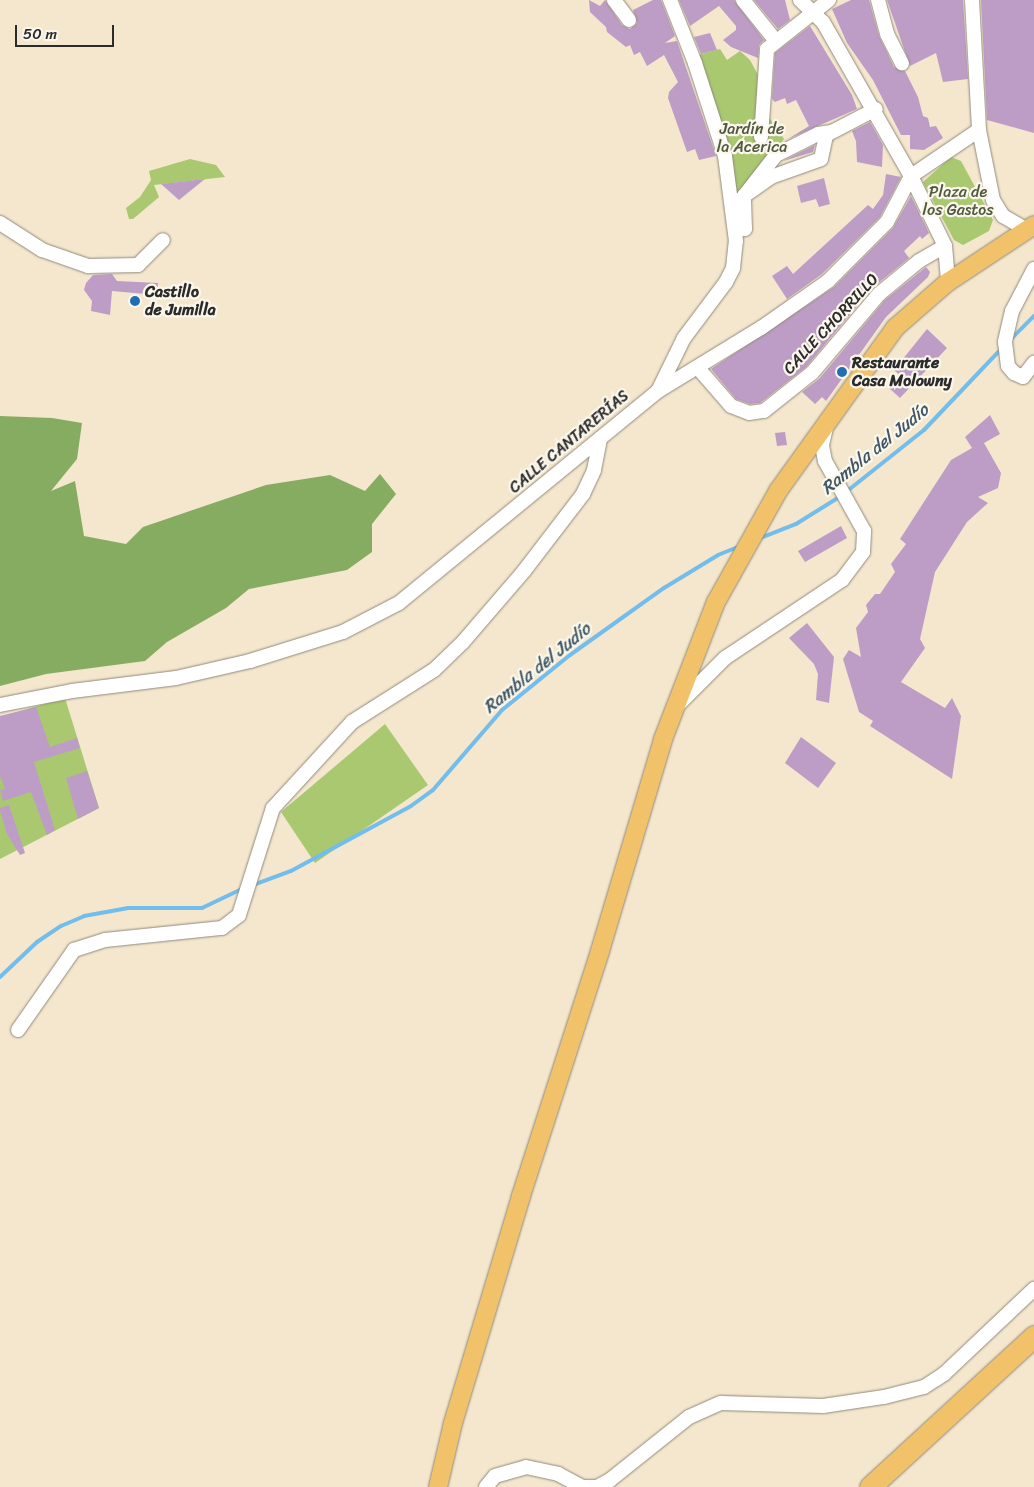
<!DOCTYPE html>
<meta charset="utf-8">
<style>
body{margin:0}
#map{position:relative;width:1034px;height:1487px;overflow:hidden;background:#f4e7ce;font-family:Sriracha,sans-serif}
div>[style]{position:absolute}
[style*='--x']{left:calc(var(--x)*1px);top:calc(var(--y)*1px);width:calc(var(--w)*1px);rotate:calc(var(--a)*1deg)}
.green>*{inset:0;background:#a9c870}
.forest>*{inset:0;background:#86ac62}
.stream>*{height:4px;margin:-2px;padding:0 2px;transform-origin:2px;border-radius:2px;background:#72bdeb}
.building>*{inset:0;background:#bd9dc6}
.roads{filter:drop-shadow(0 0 1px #90897c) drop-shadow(0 0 1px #90897c)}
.minor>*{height:14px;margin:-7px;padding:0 7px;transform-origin:7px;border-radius:7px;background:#fff}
.major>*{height:18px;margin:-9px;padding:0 9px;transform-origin:9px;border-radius:9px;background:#f2c26a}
.highway>*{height:21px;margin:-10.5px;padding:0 10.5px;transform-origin:10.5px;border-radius:10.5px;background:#f2c26a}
.dots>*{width:14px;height:14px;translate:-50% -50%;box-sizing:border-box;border:2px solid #fbf7ec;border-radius:50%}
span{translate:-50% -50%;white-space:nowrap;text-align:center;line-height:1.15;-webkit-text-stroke:4.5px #fbf7ec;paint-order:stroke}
.park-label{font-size:16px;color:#515a40}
.poi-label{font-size:16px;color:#2b2b2b;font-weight:700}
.left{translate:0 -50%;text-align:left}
.street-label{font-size:16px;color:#2b2b2b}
.water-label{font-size:18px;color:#405765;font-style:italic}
.scale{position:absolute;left:15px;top:25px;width:99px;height:22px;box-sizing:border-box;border:2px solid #2b2b2b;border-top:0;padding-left:6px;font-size:15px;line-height:18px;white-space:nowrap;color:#2b2b2b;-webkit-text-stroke:4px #fbf7ec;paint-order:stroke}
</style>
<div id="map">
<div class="green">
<i style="clip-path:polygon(720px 49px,727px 60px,740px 51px,750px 60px,758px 75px,757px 84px,760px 86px,762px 107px,784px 139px,750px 186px,738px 193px,698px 55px)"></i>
<i style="clip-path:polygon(951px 157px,961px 161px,993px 220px,989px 231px,963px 245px,954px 240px,923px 182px)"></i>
<i style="clip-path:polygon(190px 159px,216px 165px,225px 177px,154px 185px,159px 197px,133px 219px,129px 219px,126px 208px,140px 197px,151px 180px,149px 171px)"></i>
<i style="clip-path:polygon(65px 698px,99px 808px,0 859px,0 717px)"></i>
<i style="clip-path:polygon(385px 724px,428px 785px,315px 863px,281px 812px)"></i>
</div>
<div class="forest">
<i style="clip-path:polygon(0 416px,52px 418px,82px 423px,77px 459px,51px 491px,75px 481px,84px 536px,126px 544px,143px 527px,266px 485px,330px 475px,365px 491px,380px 474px,396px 494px,372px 524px,372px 552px,347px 570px,249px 589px,226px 608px,167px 642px,145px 661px,46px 674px,0 686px)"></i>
</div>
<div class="stream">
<i style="--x:1011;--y:339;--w:33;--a:-45"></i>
<i style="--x:846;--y:492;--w:100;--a:-38.5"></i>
<i style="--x:924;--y:430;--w:113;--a:-46.4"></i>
<i style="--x:758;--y:539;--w:41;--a:-21.5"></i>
<i style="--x:796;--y:524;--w:53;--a:-31.9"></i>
<i style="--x:253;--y:885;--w:40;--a:-20.2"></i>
<i style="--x:291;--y:871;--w:136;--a:-28.4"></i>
<i style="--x:411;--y:806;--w:27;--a:-36"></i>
<i style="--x:433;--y:790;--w:106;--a:-49.2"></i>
<i style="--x:502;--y:710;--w:87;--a:-39"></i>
<i style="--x:570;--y:655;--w:115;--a:-35.5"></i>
<i style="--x:664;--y:588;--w:63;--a:-31.4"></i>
<i style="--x:718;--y:555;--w:24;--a:-22"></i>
<i style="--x:0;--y:977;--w:51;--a:-43.4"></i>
<i style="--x:37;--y:942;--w:29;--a:-34"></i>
<i style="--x:61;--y:926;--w:25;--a:-23"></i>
<i style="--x:84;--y:916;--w:45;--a:-10.3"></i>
<i style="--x:128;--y:908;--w:74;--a:0"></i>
<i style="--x:202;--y:908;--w:47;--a:-25.5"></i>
</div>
<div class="building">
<i style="clip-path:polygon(589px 0,600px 6px,605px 0,622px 25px,630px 29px,637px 23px,633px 10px,653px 0,661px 0,675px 36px,665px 43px,677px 41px,716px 156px,699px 160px,695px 149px,687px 152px,668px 98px,669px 92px,678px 82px,664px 55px,647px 66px,640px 52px,634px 55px,630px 45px,626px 47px,607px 32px,606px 27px,590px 12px)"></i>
<i style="clip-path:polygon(679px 0,734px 0,764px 40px,759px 45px,758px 58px,731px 47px,723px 40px,736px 30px,736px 26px,719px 6px,690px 26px)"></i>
<i style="clip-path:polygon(754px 0,785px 0,790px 20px,778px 29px)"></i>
<i style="clip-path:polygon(851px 0,869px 0,879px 36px,894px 67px,905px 71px,918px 97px,923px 116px,928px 118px,930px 127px,936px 126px,943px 138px,924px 150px,910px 149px,910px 135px,901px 135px,873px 80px,847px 43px,832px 9px)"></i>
<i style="clip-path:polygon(887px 0,963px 0,968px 79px,943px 82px,936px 53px,910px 66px)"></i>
<i style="clip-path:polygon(981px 0,1034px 0,1034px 133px,987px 120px)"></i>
<i style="clip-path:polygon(810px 26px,852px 95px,857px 109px,788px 139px,809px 126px,796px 100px,787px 104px,785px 98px,775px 102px,772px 99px,775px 53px)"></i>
<i style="clip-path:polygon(710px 33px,717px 50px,701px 54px,694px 37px)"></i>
<i style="clip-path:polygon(870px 122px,883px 145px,882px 167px,857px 162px,856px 141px,852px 131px)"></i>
<i style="clip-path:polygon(815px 145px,813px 152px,783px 161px)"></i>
<i style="clip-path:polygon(886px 174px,901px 177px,880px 217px,822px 274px,787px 299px,772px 276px,787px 266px,793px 274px,868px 205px,873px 209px,883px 195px)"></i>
<i style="clip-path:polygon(824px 178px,830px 204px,819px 207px,816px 199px,801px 203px,797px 186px)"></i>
<i style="clip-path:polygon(205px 179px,179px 200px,161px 184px)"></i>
<i style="clip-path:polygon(911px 196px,929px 233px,922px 239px,920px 236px,904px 251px,909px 258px,872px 288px,806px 367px,760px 403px,750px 404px,736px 399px,711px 369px,834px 287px,893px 228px)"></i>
<i style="clip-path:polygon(926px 267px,930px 272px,928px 277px,886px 317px,826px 401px,822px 397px,815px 404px,802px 392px,819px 379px,885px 300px)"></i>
<i style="clip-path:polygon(112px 274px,117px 281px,158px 283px,157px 295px,112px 291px,110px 315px,91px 311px,92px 301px,84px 290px,86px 283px,93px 275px)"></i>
<i style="clip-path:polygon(927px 329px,947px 348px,900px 398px,889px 388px,901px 376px,894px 370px)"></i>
<i style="clip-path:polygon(990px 415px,1000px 434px,984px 443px,1001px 473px,998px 488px,978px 497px,988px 503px,967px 522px,935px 572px,920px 639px,925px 648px,901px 682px,945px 708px,952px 698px,961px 716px,952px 779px,870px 726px,873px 721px,859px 712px,843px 659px,849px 650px,861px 657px,856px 628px,868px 612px,866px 605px,875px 594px,880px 594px,895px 572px,891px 564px,906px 544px,900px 539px,951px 460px,972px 448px,965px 437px)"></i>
<i style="clip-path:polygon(785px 432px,787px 445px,777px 446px,775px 433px)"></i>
<i style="clip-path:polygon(841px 526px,847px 538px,805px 562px,798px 551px)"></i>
<i style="clip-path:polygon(807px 623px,834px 657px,829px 703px,816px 700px,818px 674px,814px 664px,789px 638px)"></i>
<i style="clip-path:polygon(36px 707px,50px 747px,77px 738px,80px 748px,34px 762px,55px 830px,47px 835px,31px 792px,3px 801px,0 790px,5px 789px,0 776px,0 716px)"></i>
<i style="clip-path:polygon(801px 737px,836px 763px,818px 788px,785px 763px)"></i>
<i style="clip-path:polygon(87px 771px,99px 808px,78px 819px,66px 778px)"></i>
<i style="clip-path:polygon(9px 805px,25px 853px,20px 855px,7px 834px,0 811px,0 808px)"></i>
</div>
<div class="roads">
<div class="minor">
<i style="--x:614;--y:0;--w:25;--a:53"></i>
<i style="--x:743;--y:0;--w:53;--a:51.2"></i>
<i style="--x:800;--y:0;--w:32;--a:44"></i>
<i style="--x:823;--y:22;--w:177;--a:60.3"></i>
<i style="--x:911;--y:176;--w:78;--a:64.1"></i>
<i style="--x:945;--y:246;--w:36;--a:85"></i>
<i style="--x:878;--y:0;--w:35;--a:75"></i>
<i style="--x:887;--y:34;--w:33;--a:63"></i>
<i style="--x:972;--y:0;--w:130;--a:86.9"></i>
<i style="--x:979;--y:130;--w:71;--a:78.7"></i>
<i style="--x:993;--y:200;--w:19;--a:58"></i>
<i style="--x:1003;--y:216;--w:28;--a:30"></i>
<i style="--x:761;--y:137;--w:88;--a:-86.1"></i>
<i style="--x:767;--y:49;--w:79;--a:-38.3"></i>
<i style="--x:744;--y:196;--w:33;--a:-35"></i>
<i style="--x:771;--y:177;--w:53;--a:-19.8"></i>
<i style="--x:821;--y:159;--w:25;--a:-78"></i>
<i style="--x:826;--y:135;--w:56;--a:-27.5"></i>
<i style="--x:0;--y:223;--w:50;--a:32.7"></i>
<i style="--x:42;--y:250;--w:49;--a:19.2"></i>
<i style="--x:88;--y:266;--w:50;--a:-1.1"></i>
<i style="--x:138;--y:265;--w:35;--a:-45"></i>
<i style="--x:735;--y:230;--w:10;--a:-6"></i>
<i style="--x:745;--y:229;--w:33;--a:-92"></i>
<i style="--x:744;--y:196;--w:52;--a:-52"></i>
<i style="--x:776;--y:155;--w:47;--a:-26.6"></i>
<i style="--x:818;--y:134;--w:12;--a:-9"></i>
<i style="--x:1034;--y:269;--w:47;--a:117.6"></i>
<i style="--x:1012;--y:311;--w:32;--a:103"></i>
<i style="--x:1005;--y:342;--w:24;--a:83"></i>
<i style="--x:1008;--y:366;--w:9;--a:49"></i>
<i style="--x:1014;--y:373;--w:10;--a:24"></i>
<i style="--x:1023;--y:377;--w:18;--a:-52"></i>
<i style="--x:698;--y:368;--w:50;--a:49"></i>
<i style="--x:731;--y:406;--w:19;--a:21"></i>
<i style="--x:749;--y:413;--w:15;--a:-8"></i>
<i style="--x:764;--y:411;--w:61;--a:-38.4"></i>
<i style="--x:812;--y:373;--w:104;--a:-49.7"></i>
<i style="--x:879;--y:294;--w:52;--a:-39.5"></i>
<i style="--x:919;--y:261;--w:30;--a:-30"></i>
<i style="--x:658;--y:391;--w:59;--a:-63.9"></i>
<i style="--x:684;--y:338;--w:70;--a:-53.1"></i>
<i style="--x:726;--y:282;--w:16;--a:-63"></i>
<i style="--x:733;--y:268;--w:27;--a:-84"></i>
<i style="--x:736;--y:241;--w:86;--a:-97.4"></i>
<i style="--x:725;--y:156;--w:98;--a:-107.9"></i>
<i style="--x:695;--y:63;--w:68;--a:-111.6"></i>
<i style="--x:680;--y:703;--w:64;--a:-45"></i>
<i style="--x:725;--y:658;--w:141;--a:-33.7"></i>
<i style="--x:842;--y:580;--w:35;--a:-53"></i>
<i style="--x:863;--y:552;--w:21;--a:-87"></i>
<i style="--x:864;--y:531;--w:80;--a:-119.1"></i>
<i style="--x:825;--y:461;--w:16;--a:-101"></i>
<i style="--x:822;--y:445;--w:18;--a:-77"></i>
<i style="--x:0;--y:705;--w:73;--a:-11"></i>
<i style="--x:72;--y:691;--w:105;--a:-7.1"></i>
<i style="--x:176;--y:678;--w:76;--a:-12.9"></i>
<i style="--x:250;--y:661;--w:97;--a:-17.3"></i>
<i style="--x:343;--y:632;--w:63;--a:-27.4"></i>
<i style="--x:399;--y:603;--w:335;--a:-39.3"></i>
<i style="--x:658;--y:391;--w:121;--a:-31.5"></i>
<i style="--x:761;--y:328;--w:82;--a:-35"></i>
<i style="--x:828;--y:281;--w:83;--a:-45"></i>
<i style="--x:887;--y:222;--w:52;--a:-62.4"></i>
<i style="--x:911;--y:176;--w:82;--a:-34.1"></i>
<i style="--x:18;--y:1030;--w:98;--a:-55"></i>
<i style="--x:74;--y:950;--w:33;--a:-18"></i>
<i style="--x:105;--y:940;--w:118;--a:-5.9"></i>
<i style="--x:222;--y:928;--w:21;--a:-37"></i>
<i style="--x:239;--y:915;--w:112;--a:-72.4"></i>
<i style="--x:273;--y:808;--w:117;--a:-47.4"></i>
<i style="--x:352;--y:722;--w:97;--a:-32.4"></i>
<i style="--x:434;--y:670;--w:40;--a:-44"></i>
<i style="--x:463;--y:642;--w:94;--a:-49.3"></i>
<i style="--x:524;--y:571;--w:97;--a:-52.5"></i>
<i style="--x:583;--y:494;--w:26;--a:-65"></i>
<i style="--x:594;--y:470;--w:32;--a:-79"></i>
<i style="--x:486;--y:1487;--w:14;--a:-51"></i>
<i style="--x:495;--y:1476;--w:32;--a:-16"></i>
<i style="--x:526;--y:1467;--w:33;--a:12"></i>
<i style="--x:558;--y:1474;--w:27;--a:28"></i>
<i style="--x:582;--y:1487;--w:15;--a:0"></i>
<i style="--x:597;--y:1487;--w:15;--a:-28"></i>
<i style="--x:610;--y:1480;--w:101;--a:-38.6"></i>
<i style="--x:689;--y:1417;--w:35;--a:-24"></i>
<i style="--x:721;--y:1403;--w:102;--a:1.7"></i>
<i style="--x:823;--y:1406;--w:62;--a:-8.4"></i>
<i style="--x:884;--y:1397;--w:41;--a:-14"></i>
<i style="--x:924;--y:1387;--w:24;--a:-33"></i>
<i style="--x:944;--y:1374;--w:124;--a:-43.4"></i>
</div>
<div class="major">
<i style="--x:438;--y:1487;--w:66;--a:-76.8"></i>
<i style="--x:453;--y:1423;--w:237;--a:-73.3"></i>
<i style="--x:521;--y:1196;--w:257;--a:-72.1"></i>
<i style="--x:600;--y:951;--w:221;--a:-73.4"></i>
<i style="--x:663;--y:739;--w:147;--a:-68.9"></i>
<i style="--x:716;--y:602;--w:127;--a:-60.8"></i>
<i style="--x:778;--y:491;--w:201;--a:-54.3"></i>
<i style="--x:895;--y:328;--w:70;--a:-41"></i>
<i style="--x:948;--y:282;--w:103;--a:-33.5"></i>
</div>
<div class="highway">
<i style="--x:870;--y:1487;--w:223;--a:-42.6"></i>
</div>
</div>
<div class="dots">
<i style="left:135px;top:301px;background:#1f6fb2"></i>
<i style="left:842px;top:372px;background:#1f6fb2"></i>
</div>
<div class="park-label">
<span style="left:752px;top:138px">Jardín de<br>la Acerica</span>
<span style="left:958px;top:201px">Plaza de<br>los Gastos</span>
</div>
<div class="poi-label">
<span class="left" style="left:145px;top:301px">Castillo<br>de Jumilla</span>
<span class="left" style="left:852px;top:372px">Restaurante<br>Casa Molowny</span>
</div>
<div class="street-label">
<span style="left:831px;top:324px;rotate:-47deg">CALLE CHORRILLO</span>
<span style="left:569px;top:442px;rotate:-40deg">CALLE CANTARERÍAS</span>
</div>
<div class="water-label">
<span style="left:875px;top:449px;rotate:-39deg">Rambla del Judío</span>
<span style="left:537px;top:668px;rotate:-39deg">Rambla del Judío</span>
</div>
<div class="scale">50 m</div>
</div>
